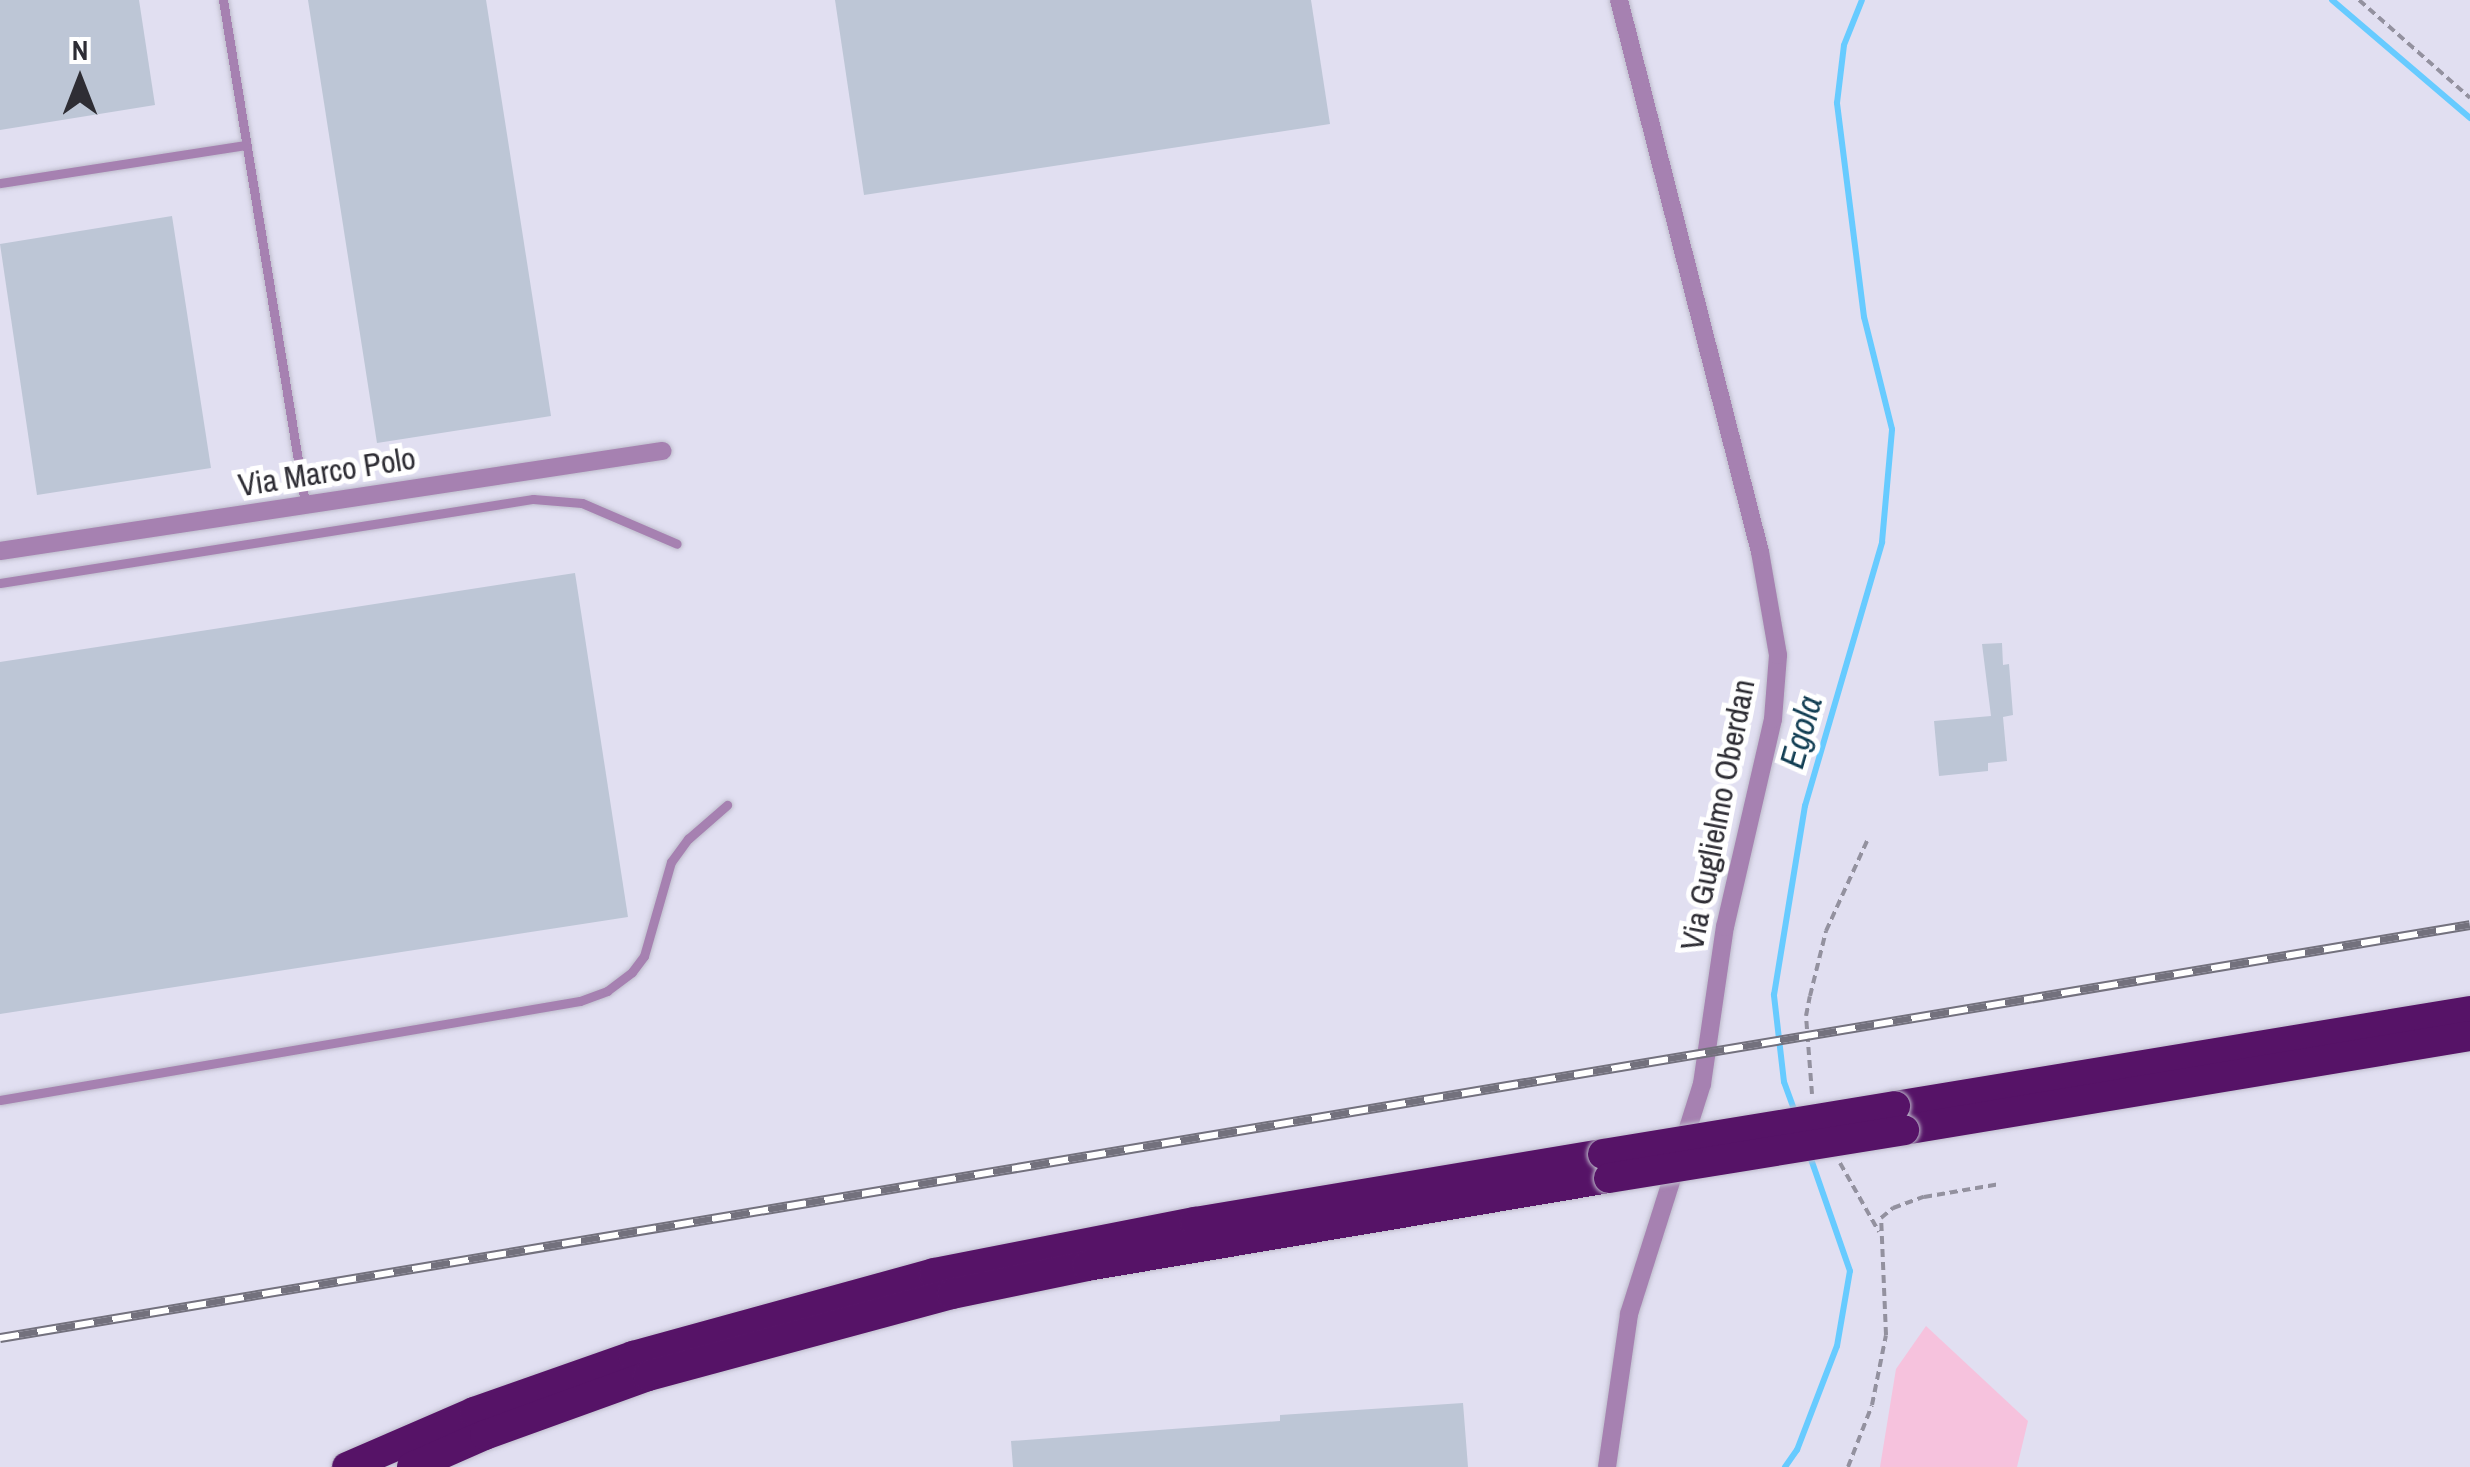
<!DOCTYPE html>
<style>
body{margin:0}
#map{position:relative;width:2470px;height:1467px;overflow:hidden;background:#e1dff1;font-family:"Archivo Narrow",sans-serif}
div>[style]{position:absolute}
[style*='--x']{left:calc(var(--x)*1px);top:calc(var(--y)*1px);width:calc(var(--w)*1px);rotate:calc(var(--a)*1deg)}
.green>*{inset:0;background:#f6c2dd}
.stream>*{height:6px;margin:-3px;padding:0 3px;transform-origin:3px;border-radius:3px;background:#67cbff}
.building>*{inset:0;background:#bdc6d6}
.path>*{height:4px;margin-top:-2px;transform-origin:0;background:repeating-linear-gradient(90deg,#93919f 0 8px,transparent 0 13px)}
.roads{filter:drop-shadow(0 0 2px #bdbbcb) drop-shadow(0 0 2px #bdbbcb)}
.lane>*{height:9px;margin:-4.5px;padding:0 4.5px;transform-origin:4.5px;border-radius:4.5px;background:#a681b1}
.street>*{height:18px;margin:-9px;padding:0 9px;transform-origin:9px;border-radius:9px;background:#a681b1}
.highway>*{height:30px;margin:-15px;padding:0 15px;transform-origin:15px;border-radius:15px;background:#561367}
.rail>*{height:10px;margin-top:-5px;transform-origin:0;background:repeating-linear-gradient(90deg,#fff 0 19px,#73717d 0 38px);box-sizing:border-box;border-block:2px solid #73717d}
.bridges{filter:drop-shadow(0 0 2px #bdbbcb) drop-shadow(0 0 2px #bdbbcb)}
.highway-bridge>*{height:30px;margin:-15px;padding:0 15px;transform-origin:15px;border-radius:15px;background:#561367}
span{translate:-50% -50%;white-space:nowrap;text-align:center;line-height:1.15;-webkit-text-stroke:10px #fff;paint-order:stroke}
.street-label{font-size:32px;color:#2e2d34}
.water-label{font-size:35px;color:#123e53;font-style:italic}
.north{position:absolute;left:30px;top:30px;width:100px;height:100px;-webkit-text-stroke:8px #fff;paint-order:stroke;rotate:0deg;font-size:28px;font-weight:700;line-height:40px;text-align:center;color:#2e2d34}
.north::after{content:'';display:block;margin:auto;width:35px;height:45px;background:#2e2d34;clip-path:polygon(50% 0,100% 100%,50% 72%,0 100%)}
</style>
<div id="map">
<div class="green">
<i style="clip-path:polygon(1926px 1326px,2028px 1421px,2017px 1467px,1880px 1467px,1896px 1369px)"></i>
</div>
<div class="stream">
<i style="--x:2332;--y:0;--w:182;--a:40.5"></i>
<i style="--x:1795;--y:1112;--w:32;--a:-110"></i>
<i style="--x:1784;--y:1082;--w:88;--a:-96.6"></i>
<i style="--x:1774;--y:995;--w:192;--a:-80.7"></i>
<i style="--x:1805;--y:806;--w:275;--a:-73.7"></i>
<i style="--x:1882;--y:542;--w:113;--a:-84.9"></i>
<i style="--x:1892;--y:429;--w:115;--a:-104"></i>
<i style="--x:1864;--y:317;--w:216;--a:-97.2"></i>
<i style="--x:1837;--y:103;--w:58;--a:-83.1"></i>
<i style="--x:1844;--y:45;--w:48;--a:-68.2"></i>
<i style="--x:1785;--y:1467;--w:21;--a:-55"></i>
<i style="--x:1797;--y:1450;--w:111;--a:-69"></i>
<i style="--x:1837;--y:1346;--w:76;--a:-80.2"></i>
<i style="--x:1850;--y:1271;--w:125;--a:-109.2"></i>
</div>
<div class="building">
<i style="clip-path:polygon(0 0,139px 0,155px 105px,0 130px)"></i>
<i style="clip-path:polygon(308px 0,486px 0,551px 416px,377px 443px)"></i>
<i style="clip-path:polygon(835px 0,1311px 0,1330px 124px,864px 195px)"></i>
<i style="clip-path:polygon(172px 216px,211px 468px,37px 495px,0 244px)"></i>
<i style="clip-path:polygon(575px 573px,628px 917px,0 1014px,0 662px)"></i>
<i style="clip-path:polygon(2002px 643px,2003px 665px,2009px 664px,2013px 715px,2003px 717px,2007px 761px,1988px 763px,1988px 771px,1939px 776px,1934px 721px,1991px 716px,1982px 644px)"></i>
<i style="clip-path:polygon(1463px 1403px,1468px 1467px,1013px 1467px,1011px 1441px,1280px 1421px,1280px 1415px)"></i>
</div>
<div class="path">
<i style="--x:2359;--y:0;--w:148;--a:41.4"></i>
<i style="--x:1812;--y:1094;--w:78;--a:-94.4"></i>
<i style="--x:1806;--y:1016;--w:20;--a:-79"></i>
<i style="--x:1810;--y:996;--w:67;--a:-76.2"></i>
<i style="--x:1826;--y:931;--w:99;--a:-65.5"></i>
<i style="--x:1840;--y:1163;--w:79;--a:60.5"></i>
<i style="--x:1848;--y:1467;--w:66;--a:-68.8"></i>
<i style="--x:1872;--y:1405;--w:71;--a:-78.7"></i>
<i style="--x:1886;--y:1335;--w:117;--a:-92.4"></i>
<i style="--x:1881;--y:1218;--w:16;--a:-40"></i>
<i style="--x:1893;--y:1208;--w:33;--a:-20"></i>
<i style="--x:1924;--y:1197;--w:77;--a:-9.7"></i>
</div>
<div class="roads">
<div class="lane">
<i style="--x:223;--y:0;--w:510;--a:80.74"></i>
<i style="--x:0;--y:183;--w:249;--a:-8.8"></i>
<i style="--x:0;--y:583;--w:540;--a:-8.96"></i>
<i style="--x:533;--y:499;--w:49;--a:4.7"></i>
<i style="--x:582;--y:503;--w:103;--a:23.3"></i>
<i style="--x:0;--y:1100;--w:588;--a:-9.69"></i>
<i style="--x:580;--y:1001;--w:29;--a:-20"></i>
<i style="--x:607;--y:991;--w:31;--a:-37"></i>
<i style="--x:632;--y:972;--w:20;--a:-53"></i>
<i style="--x:644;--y:956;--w:98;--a:-74"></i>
<i style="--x:671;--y:862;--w:29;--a:-54"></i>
<i style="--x:688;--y:839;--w:52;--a:-41.1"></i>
</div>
<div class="street">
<i style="--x:0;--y:551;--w:670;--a:-8.59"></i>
<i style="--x:1607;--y:1467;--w:155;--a:-81.8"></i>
<i style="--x:1629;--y:1314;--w:241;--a:-72.4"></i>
<i style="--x:1702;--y:1084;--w:159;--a:-81.7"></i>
<i style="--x:1725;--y:927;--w:213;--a:-77"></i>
<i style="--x:1773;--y:719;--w:64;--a:-85.5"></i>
<i style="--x:1778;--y:655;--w:105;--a:-99.9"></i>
<i style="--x:1760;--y:552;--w:570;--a:-104.33"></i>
</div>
<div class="highway">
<i style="--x:1895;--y:1106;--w:583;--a:-9.38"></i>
<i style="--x:1904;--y:1130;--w:574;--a:-9.43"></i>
<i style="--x:347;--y:1467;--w:138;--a:-23.4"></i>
<i style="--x:474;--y:1412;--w:169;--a:-19.4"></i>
<i style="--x:633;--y:1356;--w:312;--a:-15.4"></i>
<i style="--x:934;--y:1273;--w:266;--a:-11.1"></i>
<i style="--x:1195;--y:1222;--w:414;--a:-9.5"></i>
<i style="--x:412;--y:1467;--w:80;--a:-23.7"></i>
<i style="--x:485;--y:1435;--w:173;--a:-19.9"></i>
<i style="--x:648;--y:1376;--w:315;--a:-15.1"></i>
<i style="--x:952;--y:1294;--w:138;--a:-11.7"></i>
<i style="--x:1087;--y:1266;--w:529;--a:-9.57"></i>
</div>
</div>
<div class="rail">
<i style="--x:0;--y:1338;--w:2504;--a:-9.49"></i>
</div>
<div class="bridges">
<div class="highway-bridge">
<i style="--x:1603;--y:1154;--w:296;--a:-9.3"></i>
<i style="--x:1609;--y:1178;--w:299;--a:-9.2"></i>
</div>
</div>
<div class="street-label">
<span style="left:327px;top:472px;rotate:-9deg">Via Marco Polo</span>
<span style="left:1718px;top:815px;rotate:-79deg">Via Guglielmo Oberdan</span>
</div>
<div class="water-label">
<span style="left:1801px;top:732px;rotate:-74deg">Egola</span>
</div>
<div class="north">N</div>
</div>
